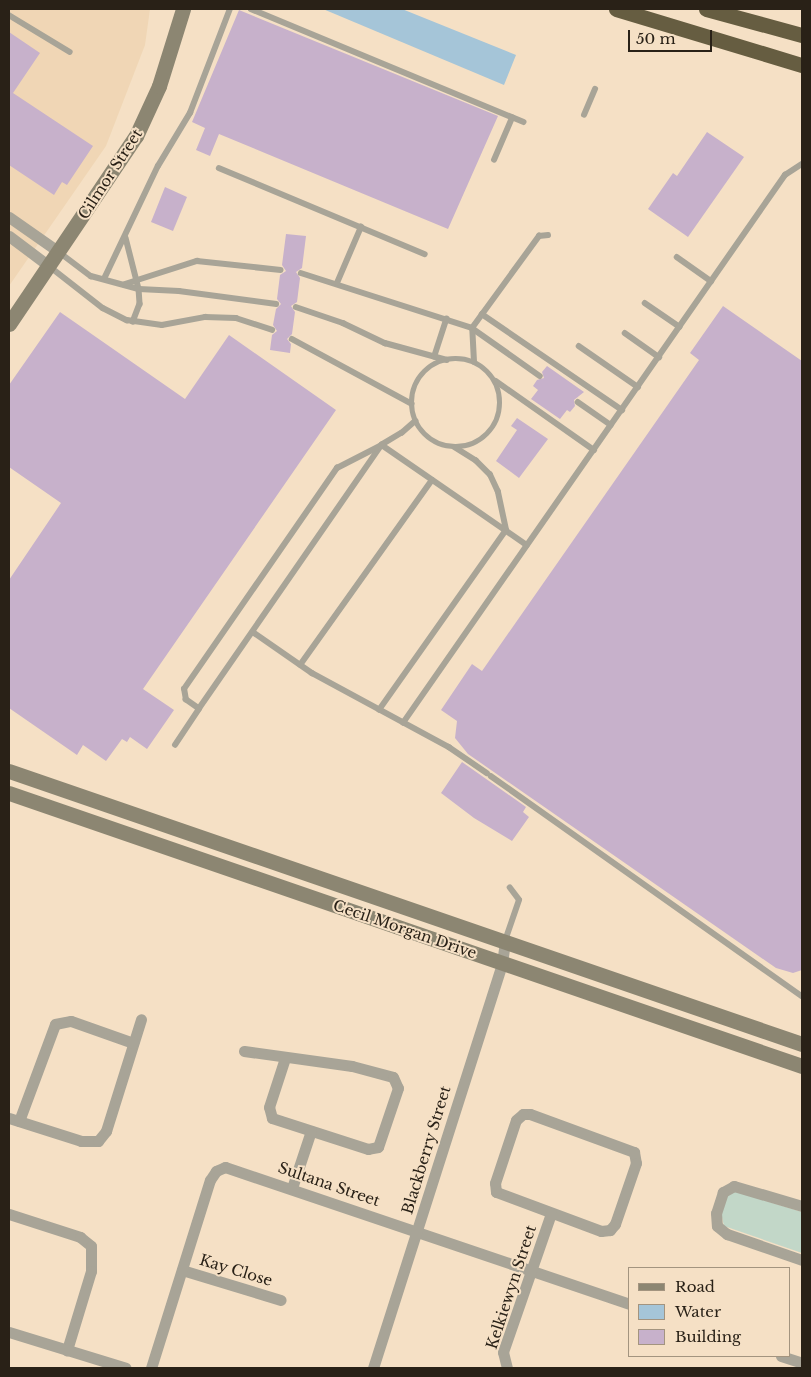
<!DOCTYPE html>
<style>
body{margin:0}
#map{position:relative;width:811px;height:1377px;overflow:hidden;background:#f5e0c5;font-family:"Libre Baskerville",serif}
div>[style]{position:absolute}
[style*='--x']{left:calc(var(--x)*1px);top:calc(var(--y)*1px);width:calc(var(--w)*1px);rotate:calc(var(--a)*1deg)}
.built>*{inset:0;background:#f0d6b5}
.green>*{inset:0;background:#c2d7c8}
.water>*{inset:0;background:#a5c5d8}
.building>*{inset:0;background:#c7b1cb}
.lane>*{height:5.5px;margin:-2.75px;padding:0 2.75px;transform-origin:2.75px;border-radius:2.75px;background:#a8a497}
.lane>.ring{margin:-2.75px;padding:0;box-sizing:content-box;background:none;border:5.5px solid #a8a497;border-radius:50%}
.street>*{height:11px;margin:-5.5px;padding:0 5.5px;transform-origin:5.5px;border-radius:5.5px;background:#a8a497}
.secondary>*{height:15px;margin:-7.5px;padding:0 7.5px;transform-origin:7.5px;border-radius:7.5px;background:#8c8672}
.highway>*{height:15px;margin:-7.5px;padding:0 7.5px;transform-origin:7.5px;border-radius:7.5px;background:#665d41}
span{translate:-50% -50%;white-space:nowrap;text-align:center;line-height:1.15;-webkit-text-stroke:4px #f5e0c5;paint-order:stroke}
.street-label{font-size:15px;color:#292117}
.frame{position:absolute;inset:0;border:10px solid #292117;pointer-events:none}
.legend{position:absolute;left:628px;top:1267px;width:162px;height:90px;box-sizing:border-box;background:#f5e0c5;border:1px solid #a3947f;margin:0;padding:6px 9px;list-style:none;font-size:15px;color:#292117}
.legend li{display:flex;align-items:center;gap:10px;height:25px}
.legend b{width:25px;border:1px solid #a3947f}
.scale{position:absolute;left:628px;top:30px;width:84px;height:22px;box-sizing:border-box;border:2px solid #292117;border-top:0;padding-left:6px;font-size:15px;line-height:18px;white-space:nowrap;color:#292117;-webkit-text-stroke:4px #f5e0c5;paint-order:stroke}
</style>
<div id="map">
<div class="built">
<i style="clip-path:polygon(9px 9px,150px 9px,145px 45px,106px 146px,9px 286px)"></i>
</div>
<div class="green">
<i style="clip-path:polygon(734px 1191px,802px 1212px,802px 1253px,724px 1226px,721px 1213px,727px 1197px)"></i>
</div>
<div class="water">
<i style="clip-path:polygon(323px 9px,402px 9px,516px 55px,504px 85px)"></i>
</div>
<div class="building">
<i style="clip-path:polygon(239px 10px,498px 116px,448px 229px,219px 134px,210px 156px,196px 150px,205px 128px,192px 122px)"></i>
<i style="clip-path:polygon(9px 32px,40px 53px,13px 93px,93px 146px,67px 185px,62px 182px,54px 195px,9px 165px)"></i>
<i style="clip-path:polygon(707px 132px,744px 157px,688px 237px,648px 209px,673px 173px,677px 176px)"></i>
<i style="clip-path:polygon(165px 187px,187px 197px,173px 231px,151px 222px)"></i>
<i style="clip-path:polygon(286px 234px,306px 236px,302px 268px,296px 272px,300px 278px,297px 302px,291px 306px,295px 312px,292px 334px,287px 339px,291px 344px,290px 353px,270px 350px,272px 335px,277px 331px,273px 325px,276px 309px,281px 304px,277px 299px,280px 275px,286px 271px,282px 265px)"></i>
<i style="clip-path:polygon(723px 306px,802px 361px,802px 970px,793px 973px,776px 968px,468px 754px,455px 738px,457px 721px,441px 710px,472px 664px,482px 671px,699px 360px,690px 353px)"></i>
<i style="clip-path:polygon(60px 312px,185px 399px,229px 335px,336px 410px,143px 689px,174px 710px,147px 749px,130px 737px,127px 742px,122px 739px,106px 761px,83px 745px,77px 755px,9px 708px,9px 580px,61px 503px,9px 467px,9px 385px)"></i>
<i style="clip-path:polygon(547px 366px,584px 392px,574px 400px,575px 406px,570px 412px,567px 410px,560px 419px,531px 399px,538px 390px,533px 386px,537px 380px,544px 378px,542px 372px)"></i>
<i style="clip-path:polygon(517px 418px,548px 439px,519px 478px,496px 461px,517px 430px,511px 426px)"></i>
<i style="clip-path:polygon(462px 762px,526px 807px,523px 812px,529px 817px,512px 841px,474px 818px,441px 793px)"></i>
</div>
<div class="lane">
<i style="--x:251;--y:9;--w:295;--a:22.5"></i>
<i style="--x:9;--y:15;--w:71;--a:31.2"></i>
<i style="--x:584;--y:115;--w:28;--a:-67"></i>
<i style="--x:494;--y:160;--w:46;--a:-66.8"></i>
<i style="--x:219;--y:168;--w:223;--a:22.7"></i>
<i style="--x:126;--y:238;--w:53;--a:75.7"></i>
<i style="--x:139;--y:289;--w:15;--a:86"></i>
<i style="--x:140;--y:304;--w:19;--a:111"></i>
<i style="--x:59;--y:252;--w:40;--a:37"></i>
<i style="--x:91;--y:276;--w:50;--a:15.2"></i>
<i style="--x:139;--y:289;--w:40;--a:2.9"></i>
<i style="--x:179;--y:291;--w:98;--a:7.6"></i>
<i style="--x:677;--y:257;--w:42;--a:35.2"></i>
<i style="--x:49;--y:266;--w:68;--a:37.9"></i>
<i style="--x:103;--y:308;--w:27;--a:27"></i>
<i style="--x:127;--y:320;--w:35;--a:8"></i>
<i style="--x:162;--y:325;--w:44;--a:-10.5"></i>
<i style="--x:205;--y:317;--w:31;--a:2"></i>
<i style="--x:236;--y:318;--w:38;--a:18"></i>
<i style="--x:301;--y:273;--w:180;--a:17.8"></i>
<i style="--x:472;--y:328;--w:83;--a:35.2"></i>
<i style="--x:104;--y:279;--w:125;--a:-64.5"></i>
<i style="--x:158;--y:166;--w:62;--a:-58.9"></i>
<i style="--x:190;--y:113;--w:111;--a:-69"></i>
<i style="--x:337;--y:283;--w:61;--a:-66.8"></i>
<i style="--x:125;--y:284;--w:76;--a:-17.7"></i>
<i style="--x:197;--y:261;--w:84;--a:6.1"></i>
<i style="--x:645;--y:303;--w:42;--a:34.4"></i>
<i style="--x:296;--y:307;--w:50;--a:18.8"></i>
<i style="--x:343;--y:323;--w:47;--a:25.5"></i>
<i style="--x:385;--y:343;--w:64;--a:15.3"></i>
<i style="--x:482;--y:314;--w:170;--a:34.4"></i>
<i style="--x:625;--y:333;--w:42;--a:35.2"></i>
<i style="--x:292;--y:339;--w:136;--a:28.4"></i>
<i style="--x:579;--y:346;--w:72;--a:34.8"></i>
<i style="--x:434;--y:357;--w:40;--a:-72"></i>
<i class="ring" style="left:412px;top:359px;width:82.5px;height:82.5px"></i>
<i style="--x:474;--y:362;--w:34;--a:-93"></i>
<i style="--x:472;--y:328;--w:114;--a:-53.9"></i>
<i style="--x:539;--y:236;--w:9;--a:-6"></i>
<i style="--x:496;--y:381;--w:120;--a:35.1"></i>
<i style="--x:578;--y:402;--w:40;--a:34.9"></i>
<i style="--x:416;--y:421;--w:18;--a:139"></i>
<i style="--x:402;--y:433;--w:23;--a:149"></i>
<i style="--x:382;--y:445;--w:176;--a:34.6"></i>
<i style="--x:382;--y:445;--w:321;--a:124.7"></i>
<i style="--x:199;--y:709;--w:16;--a:-145"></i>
<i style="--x:186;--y:700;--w:11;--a:-100"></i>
<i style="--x:184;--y:689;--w:269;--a:-55.3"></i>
<i style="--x:337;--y:468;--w:51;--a:-27.1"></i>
<i style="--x:253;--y:632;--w:72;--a:34.8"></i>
<i style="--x:312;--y:673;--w:156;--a:28.4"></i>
<i style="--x:449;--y:747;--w:46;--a:34.4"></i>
<i style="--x:300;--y:665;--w:227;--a:-54.5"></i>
<i style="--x:379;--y:710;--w:220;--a:-54.8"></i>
<i style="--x:506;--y:530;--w:39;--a:-102"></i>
<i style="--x:498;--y:492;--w:19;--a:-115"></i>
<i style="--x:490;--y:475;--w:20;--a:-135"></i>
<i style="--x:476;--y:461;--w:25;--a:-148"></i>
<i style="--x:403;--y:723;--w:668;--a:-55.12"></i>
<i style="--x:785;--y:175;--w:20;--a:-33"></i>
<i style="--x:175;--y:745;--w:43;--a:-56.3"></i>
<i style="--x:491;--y:776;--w:381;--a:35.3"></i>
<i style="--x:505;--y:941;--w:43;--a:-71.1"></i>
<i style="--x:519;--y:900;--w:15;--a:-127"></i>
</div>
<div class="street">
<i style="--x:9;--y:217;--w:61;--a:35"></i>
<i style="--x:9;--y:236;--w:50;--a:36.9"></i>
<i style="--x:244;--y:1051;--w:109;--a:7.9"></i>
<i style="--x:352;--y:1066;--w:42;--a:15"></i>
<i style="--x:393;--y:1077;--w:12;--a:66"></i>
<i style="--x:398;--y:1088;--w:62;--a:108.7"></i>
<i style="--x:378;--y:1147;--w:10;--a:169"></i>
<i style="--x:368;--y:1149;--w:101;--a:-162.1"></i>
<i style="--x:272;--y:1118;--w:11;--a:-105"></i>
<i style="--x:269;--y:1107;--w:52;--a:-71.9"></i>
<i style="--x:523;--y:1114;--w:7;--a:0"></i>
<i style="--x:530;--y:1114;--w:111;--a:20.1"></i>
<i style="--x:634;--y:1152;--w:11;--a:80"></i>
<i style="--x:636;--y:1163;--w:65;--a:109"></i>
<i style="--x:615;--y:1224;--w:8;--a:130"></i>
<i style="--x:610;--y:1230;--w:9;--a:174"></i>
<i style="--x:601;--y:1231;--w:112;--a:-159.6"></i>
<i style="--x:496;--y:1192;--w:9;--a:-96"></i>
<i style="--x:495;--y:1183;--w:66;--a:-71.6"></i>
<i style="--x:516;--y:1120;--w:9;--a:-41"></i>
<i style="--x:9;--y:1118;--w:76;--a:17.7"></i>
<i style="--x:81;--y:1141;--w:17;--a:0"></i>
<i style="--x:98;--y:1141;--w:13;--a:-51"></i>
<i style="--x:106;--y:1131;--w:117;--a:-72.6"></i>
<i style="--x:19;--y:1121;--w:103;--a:-69.6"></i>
<i style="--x:55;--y:1024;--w:16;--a:-11"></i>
<i style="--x:71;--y:1021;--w:66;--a:19.5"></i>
<i style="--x:292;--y:1188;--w:60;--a:-71.6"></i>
<i style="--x:802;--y:1206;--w:71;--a:-163.6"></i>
<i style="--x:734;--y:1186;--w:13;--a:151"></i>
<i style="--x:723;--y:1192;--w:22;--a:108"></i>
<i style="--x:716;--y:1213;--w:13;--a:86"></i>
<i style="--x:717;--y:1226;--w:13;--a:39"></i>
<i style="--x:727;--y:1234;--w:79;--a:19.1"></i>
<i style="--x:9;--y:1214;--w:75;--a:17.9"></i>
<i style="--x:80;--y:1237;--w:14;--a:39"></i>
<i style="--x:91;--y:1246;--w:25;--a:90"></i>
<i style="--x:91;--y:1271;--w:83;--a:106.9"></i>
<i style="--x:182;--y:1270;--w:103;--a:16.9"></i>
<i style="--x:9;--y:1332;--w:122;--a:17.1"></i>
<i style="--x:781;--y:1356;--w:22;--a:18"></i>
<i style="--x:151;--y:1368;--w:197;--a:-72.6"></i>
<i style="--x:210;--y:1180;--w:11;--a:-56"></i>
<i style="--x:216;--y:1171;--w:10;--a:-24"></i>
<i style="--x:225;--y:1167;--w:428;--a:18.7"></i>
<i style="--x:373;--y:1368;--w:425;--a:-72.3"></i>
<i style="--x:502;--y:963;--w:22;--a:-82"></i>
<i style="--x:507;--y:1368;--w:16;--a:-104"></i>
<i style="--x:503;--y:1352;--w:147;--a:-70.9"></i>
</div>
<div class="secondary">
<i style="--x:9;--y:324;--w:227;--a:-56"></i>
<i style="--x:136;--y:136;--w:55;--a:-65.3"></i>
<i style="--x:159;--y:86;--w:81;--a:-72.7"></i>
<i style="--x:9;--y:771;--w:839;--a:19"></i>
<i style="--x:9;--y:793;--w:839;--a:19"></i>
</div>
<div class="highway">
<i style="--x:616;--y:9;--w:194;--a:16.8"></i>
<i style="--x:706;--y:9;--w:99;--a:15.2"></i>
</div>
<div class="street-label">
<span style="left:110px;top:174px;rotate:-57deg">Cilmor Street</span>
<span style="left:405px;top:929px;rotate:19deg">Cecil Morgan Drive</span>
<span style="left:426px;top:1150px;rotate:-73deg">Blackberry Street</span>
<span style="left:329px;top:1184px;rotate:19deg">Sultana Street</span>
<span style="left:236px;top:1270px;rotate:17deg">Kay Close</span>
<span style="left:511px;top:1287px;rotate:-72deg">Kelkiewyn Street</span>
</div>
<div class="frame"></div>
<ul class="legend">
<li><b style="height:6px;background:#8c8672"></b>Road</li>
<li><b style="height:14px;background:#a5c5d8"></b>Water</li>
<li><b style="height:14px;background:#c7b1cb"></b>Building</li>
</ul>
<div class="scale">50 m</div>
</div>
